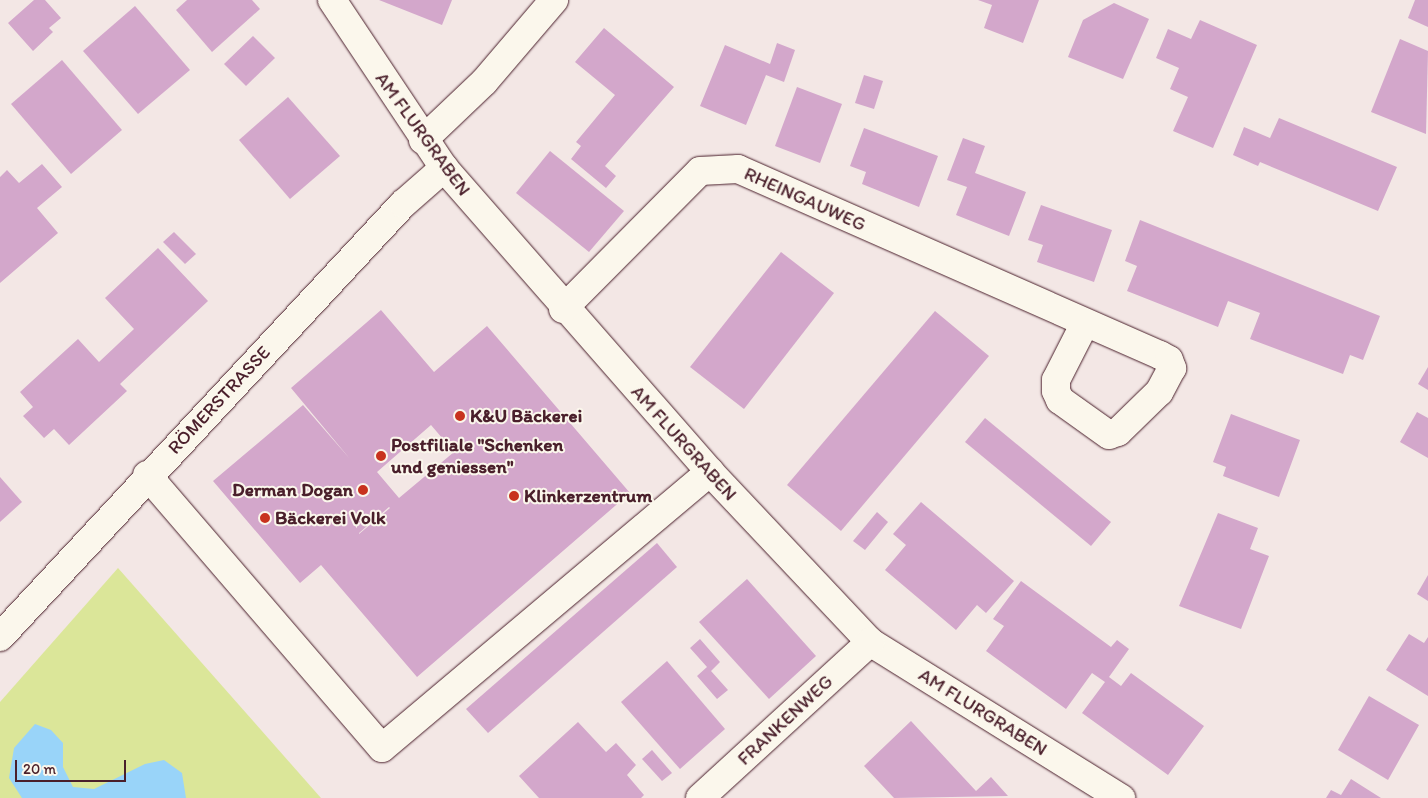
<!DOCTYPE html>
<meta charset="utf-8">
<style>
body{margin:0}
#map{position:relative;width:1428px;height:798px;overflow:hidden;background:#f3e7e5;font-family:Itim,sans-serif}
div>[style]{position:absolute}
[style*='--x']{left:calc(var(--x)*1px);top:calc(var(--y)*1px);width:calc(var(--w)*1px);rotate:calc(var(--a)*1deg)}
.green>*{inset:0;background:#dbe699}
.water>*{inset:0;background:#99d4f9}
.building>*{inset:0;background:#d3a7cb}
.roads{filter:drop-shadow(0 0 1px #4a1f2b) drop-shadow(0 0 1px #4a1f2b)}
.minor>*{height:28px;margin:-14px;padding:0 14px;transform-origin:14px;border-radius:14px;background:#fbf7ec}
.dots>*{width:14px;height:14px;translate:-50% -50%;box-sizing:border-box;border:2px solid #fbf7ec;border-radius:50%}
span{translate:-50% -50%;white-space:nowrap;text-align:center;line-height:1.15;-webkit-text-stroke:4px #fbf7ec;paint-order:stroke}
.street-label{font-size:19px;color:#4a1f2b}
.poi-label{font-size:19px;color:#4a1f2b;font-weight:700}
.left{translate:0 -50%;text-align:left}
.right{translate:-100% -50%;text-align:right}
.scale{position:absolute;left:15px;top:760px;width:111px;height:22px;box-sizing:border-box;border:2px solid #4a1f2b;border-top:0;padding-left:6px;font-size:15px;line-height:18px;white-space:nowrap;color:#4a1f2b;-webkit-text-stroke:4px #fbf7ec;paint-order:stroke}
</style>
<div id="map">
<div class="green">
<i style="clip-path:polygon(118px 568px,321px 798px,0 798px,0 702px)"></i>
</div>
<div class="water">
<i style="clip-path:polygon(35px 724px,51px 730px,63px 743px,63px 767px,73px 787px,94px 789px,145px 764px,164px 760px,182px 773px,186px 798px,22px 798px,9px 778px,14px 748px)"></i>
</div>
<div class="building">
<i style="clip-path:polygon(34px 0,45px 0,61px 18px,49px 28px,53px 32px,33px 51px,8px 23px)"></i>
<i style="clip-path:polygon(187px 0,252px 0,260px 9px,212px 52px,176px 10px)"></i>
<i style="clip-path:polygon(379px 0,452px 0,442px 25px)"></i>
<i style="clip-path:polygon(978px 0,1039px 0,1023px 43px,984px 28px,992px 5px)"></i>
<i style="clip-path:polygon(1415px 0,1428px 0,1428px 27px,1408px 18px)"></i>
<i style="clip-path:polygon(1114px 3px,1149px 19px,1123px 79px,1068px 57px,1083px 20px)"></i>
<i style="clip-path:polygon(135px 6px,190px 70px,138px 114px,83px 51px)"></i>
<i style="clip-path:polygon(1200px 20px,1257px 45px,1213px 148px,1173px 131px,1188px 97px,1170px 89px,1179px 68px,1156px 58px,1168px 29px,1191px 39px)"></i>
<i style="clip-path:polygon(604px 28px,674px 87px,605px 166px,616px 176px,606px 188px,571px 159px,581px 146px,576px 142px,615px 95px,575px 62px)"></i>
<i style="clip-path:polygon(253px 36px,275px 58px,246px 86px,224px 64px)"></i>
<i style="clip-path:polygon(1400px 39px,1428px 51px,1426px 134px,1371px 112px)"></i>
<i style="clip-path:polygon(777px 43px,795px 50px,784px 82px,766px 75px,746px 125px,700px 106px,725px 45px,770px 64px)"></i>
<i style="clip-path:polygon(62px 60px,122px 130px,71px 174px,11px 104px)"></i>
<i style="clip-path:polygon(864px 75px,883px 81px,874px 109px,855px 103px)"></i>
<i style="clip-path:polygon(797px 87px,842px 104px,820px 163px,775px 146px)"></i>
<i style="clip-path:polygon(288px 97px,340px 156px,290px 199px,239px 140px)"></i>
<i style="clip-path:polygon(1279px 118px,1397px 167px,1378px 211px,1260px 162px,1258px 166px,1233px 155px,1244px 127px,1270px 138px)"></i>
<i style="clip-path:polygon(864px 128px,938px 156px,919px 207px,862px 184px,866px 172px,850px 166px)"></i>
<i style="clip-path:polygon(963px 138px,985px 146px,975px 173px,1026px 192px,1009px 236px,956px 215px,967px 187px,947px 180px)"></i>
<i style="clip-path:polygon(550px 151px,624px 211px,589px 252px,516px 193px)"></i>
<i style="clip-path:polygon(42px 164px,62px 187px,37px 208px,58px 233px,0 283px,0 177px,7px 170px,19px 183px)"></i>
<i style="clip-path:polygon(1041px 205px,1112px 230px,1094px 282px,1037px 262px,1043px 245px,1028px 240px)"></i>
<i style="clip-path:polygon(1140px 220px,1380px 316px,1363px 360px,1350px 355px,1343px 374px,1250px 339px,1260px 313px,1228px 301px,1218px 327px,1127px 291px,1137px 266px,1125px 261px)"></i>
<i style="clip-path:polygon(174px 232px,196px 254px,185px 264px,163px 242px)"></i>
<i style="clip-path:polygon(158px 248px,208px 301px,120px 384px,127px 391px,69px 445px,54px 429px,44px 438px,23px 416px,33px 407px,20px 392px,78px 339px,99px 362px,134px 329px,105px 298px)"></i>
<i style="clip-path:polygon(781px 252px,834px 293px,744px 409px,690px 367px)"></i>
<i style="clip-path:polygon(evenodd,381px 310px,434px 372px,487px 326px,630px 493px,417px 677px,321px 565px,300px 583px,213px 481px,303px 405px,350px 459px,291px 388px,381px 310px,431px 425px,454px 452px,399px 498px,377px 472px,431px 425px,381px 310px,389px 507px,390px 508px,359px 534px,359px 533px,389px 507px)"></i>
<i style="clip-path:polygon(935px 311px,989px 356px,841px 531px,787px 485px)"></i>
<i style="clip-path:polygon(1428px 367px,1428px 390px,1418px 384px)"></i>
<i style="clip-path:polygon(1417px 412px,1428px 418px,1428px 458px,1400px 442px)"></i>
<i style="clip-path:polygon(1231px 414px,1300px 440px,1279px 497px,1223px 476px,1226px 467px,1213px 462px)"></i>
<i style="clip-path:polygon(985px 418px,1111px 522px,1091px 546px,965px 442px)"></i>
<i style="clip-path:polygon(0 477px,22px 502px,0 522px)"></i>
<i style="clip-path:polygon(921px 502px,1014px 581px,986px 613px,977px 605px,956px 630px,885px 570px,906px 545px,893px 534px)"></i>
<i style="clip-path:polygon(877px 512px,888px 522px,865px 550px,853px 541px)"></i>
<i style="clip-path:polygon(1218px 513px,1258px 528px,1250px 549px,1269px 556px,1241px 629px,1179px 606px)"></i>
<i style="clip-path:polygon(657px 543px,677px 567px,488px 733px,466px 709px)"></i>
<i style="clip-path:polygon(1428px 575px,1428px 601px,1417px 594px)"></i>
<i style="clip-path:polygon(747px 579px,816px 656px,769px 699px,699px 622px)"></i>
<i style="clip-path:polygon(1021px 581px,1111px 647px,1117px 640px,1129px 649px,1109px 677px,1121px 686px,1131px 673px,1204px 726px,1168px 775px,1082px 713px,1105px 682px,1092px 673px,1066px 709px,986px 651px,1004px 626px,993px 619px)"></i>
<i style="clip-path:polygon(1409px 634px,1424px 643px,1428px 637px,1428px 696px,1386px 670px)"></i>
<i style="clip-path:polygon(700px 639px,720px 662px,711px 671px,728px 690px,717px 699px,697px 676px,707px 667px,690px 648px)"></i>
<i style="clip-path:polygon(667px 661px,725px 729px,680px 769px,621px 702px)"></i>
<i style="clip-path:polygon(1369px 696px,1419px 725px,1388px 780px,1338px 750px)"></i>
<i style="clip-path:polygon(911px 721px,976px 791px,991px 777px,1008px 796px,894px 798px,864px 766px)"></i>
<i style="clip-path:polygon(578px 722px,606px 752px,616px 743px,636px 765px,627px 775px,644px 795px,641px 798px,539px 798px,519px 776px)"></i>
<i style="clip-path:polygon(652px 750px,672px 773px,662px 781px,642px 759px)"></i>
<i style="clip-path:polygon(1351px 779px,1381px 798px,1326px 798px,1331px 790px,1341px 795px)"></i>
</div>
<div class="roads">
<div class="minor">
<i style="--x:332;--y:0;--w:202;--a:56.3"></i>
<i style="--x:444;--y:168;--w:404;--a:48.8"></i>
<i style="--x:710;--y:472;--w:233;--a:46.7"></i>
<i style="--x:870;--y:642;--w:296;--a:31.9"></i>
<i style="--x:423;--y:140;--w:84;--a:-43.6"></i>
<i style="--x:484;--y:82;--w:108;--a:-49.5"></i>
<i style="--x:563;--y:309;--w:194;--a:-45.2"></i>
<i style="--x:700;--y:171;--w:38;--a:-3"></i>
<i style="--x:738;--y:169;--w:461;--a:23.8"></i>
<i style="--x:1160;--y:355;--w:10;--a:29"></i>
<i style="--x:1169;--y:360;--w:9;--a:69"></i>
<i style="--x:1172;--y:368;--w:27;--a:118"></i>
<i style="--x:1159;--y:392;--w:57;--a:135.7"></i>
<i style="--x:1118;--y:432;--w:9;--a:162"></i>
<i style="--x:1109;--y:435;--w:60;--a:-144.5"></i>
<i style="--x:1060;--y:400;--w:10;--a:-114"></i>
<i style="--x:1056;--y:391;--w:11;--a:-90"></i>
<i style="--x:1056;--y:380;--w:64;--a:-63"></i>
<i style="--x:147;--y:475;--w:360;--a:49.3"></i>
<i style="--x:382;--y:748;--w:429;--a:-40.1"></i>
<i style="--x:0;--y:637;--w:592;--a:-47.06"></i>
<i style="--x:403;--y:204;--w:55;--a:-41.3"></i>
<i style="--x:700;--y:798;--w:231;--a:-42.5"></i>
</div>
</div>
<div class="dots">
<i style="left:460px;top:416px;background:#c8321e"></i>
<i style="left:381px;top:456px;background:#c8321e"></i>
<i style="left:363px;top:490px;background:#c8321e"></i>
<i style="left:514px;top:496px;background:#c8321e"></i>
<i style="left:265px;top:518px;background:#c8321e"></i>
</div>
<div class="street-label">
<span style="left:423px;top:134px;rotate:54deg">AM FLURGRABEN</span>
<span style="left:805px;top:199px;rotate:24deg">RHEINGAUWEG</span>
<span style="left:219px;top:400px;rotate:-47deg">RÖMERSTRASSE</span>
<span style="left:684px;top:443px;rotate:48deg">AM FLURGRABEN</span>
<span style="left:983px;top:712px;rotate:32deg">AM FLURGRABEN</span>
<span style="left:785px;top:720px;rotate:-43deg">FRANKENWEG</span>
</div>
<div class="poi-label">
<span class="left" style="left:470px;top:416px">K&amp;U Bäckerei</span>
<span class="left" style="left:391px;top:456px">Postfiliale "Schenken<br>und geniessen"</span>
<span class="right" style="left:353px;top:490px">Derman Dogan</span>
<span class="left" style="left:524px;top:496px">Klinkerzentrum</span>
<span class="left" style="left:275px;top:518px">Bäckerei Volk</span>
</div>
<div class="scale">20 m</div>
</div>
